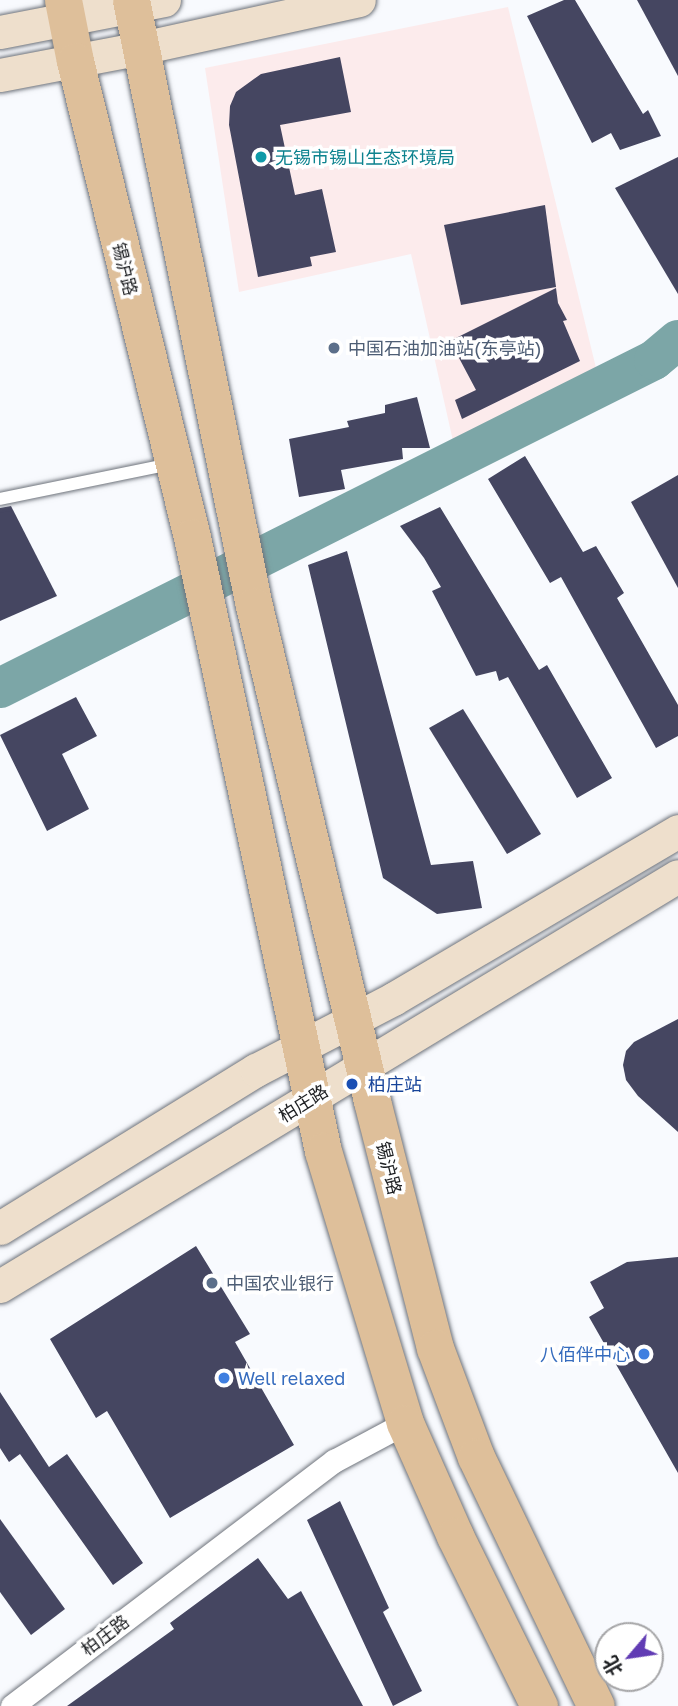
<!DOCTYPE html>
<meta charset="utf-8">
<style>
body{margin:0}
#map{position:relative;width:678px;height:1706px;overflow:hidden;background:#f8fafe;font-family:"Golos Text","Noto Sans SC",sans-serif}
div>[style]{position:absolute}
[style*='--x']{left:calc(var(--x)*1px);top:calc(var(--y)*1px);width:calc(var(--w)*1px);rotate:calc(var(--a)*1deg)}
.commercial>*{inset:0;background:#fcebec}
.river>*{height:40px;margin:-20px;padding:0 20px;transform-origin:20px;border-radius:20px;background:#7ca6a7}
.building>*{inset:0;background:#454661}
.roads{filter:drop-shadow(0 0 2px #6e737b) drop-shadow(0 0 2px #6e737b)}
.lane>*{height:12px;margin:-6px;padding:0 6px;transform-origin:6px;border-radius:6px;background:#fff}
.street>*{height:23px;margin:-11.5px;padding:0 11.5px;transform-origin:11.5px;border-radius:11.5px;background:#fff}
.secondary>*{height:33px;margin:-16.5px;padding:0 16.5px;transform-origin:16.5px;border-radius:16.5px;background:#eedfcc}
.primary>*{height:37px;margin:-18.5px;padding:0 18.5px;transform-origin:18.5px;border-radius:18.5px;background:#debf9a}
.dots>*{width:19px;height:19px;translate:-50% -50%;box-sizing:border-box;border:4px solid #fff;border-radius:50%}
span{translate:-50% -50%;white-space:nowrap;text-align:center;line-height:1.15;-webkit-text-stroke:7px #fff;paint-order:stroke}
.culture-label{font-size:18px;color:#0d838f}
.left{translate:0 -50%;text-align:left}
.street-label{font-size:18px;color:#1d1f22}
.service-label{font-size:18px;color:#4e5e75}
.transit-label{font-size:18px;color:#164399}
.shop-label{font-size:18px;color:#366cbe}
.right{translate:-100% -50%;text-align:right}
.north{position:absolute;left:594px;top:1622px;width:70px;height:70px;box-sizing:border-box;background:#fff;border:2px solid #a5a5a7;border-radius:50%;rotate:241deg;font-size:19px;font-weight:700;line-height:28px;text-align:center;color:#1d1f22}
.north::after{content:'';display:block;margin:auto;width:24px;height:32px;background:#613cb4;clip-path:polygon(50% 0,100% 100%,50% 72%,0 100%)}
</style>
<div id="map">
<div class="commercial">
<i style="clip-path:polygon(508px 7px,598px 376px,453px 441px,411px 254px,239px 292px,205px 68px)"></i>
</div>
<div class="river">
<i style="--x:0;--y:688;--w:732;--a:-26.64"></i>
<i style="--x:654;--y:360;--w:31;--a:-40"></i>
</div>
<div class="building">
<i style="clip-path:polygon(564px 0,575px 0,643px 114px,648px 110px,661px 136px,620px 150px,611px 133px,592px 143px,527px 16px)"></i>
<i style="clip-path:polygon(637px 0,678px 0,678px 76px)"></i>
<i style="clip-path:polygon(340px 57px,351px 112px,280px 125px,295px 195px,322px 189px,336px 252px,310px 257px,312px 266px,258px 277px,229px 125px,230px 106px,236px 92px,261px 74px)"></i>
<i style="clip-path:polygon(678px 157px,678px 294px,615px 188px)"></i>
<i style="clip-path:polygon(545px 205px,556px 287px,461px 305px,444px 225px)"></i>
<i style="clip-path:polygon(556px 288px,558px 303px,567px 320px,563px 321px,580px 361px,462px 419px,455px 400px,476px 390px,450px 341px)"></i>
<i style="clip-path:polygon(417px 397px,430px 448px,402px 448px,403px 459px,341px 470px,345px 489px,299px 497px,289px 439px,349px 427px,347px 421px,385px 413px,385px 405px)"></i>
<i style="clip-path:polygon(525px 456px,583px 552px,596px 546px,624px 593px,617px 598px,678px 705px,678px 736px,656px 748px,561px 577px,550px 583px,488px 479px)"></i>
<i style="clip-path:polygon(678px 475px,678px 588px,631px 502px)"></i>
<i style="clip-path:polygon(11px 506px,57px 596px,0 621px,0 508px)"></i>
<i style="clip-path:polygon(440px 507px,539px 670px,547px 665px,612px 778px,577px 798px,508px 677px,499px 681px,496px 671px,476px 676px,432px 591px,441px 587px,424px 558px,400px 526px)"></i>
<i style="clip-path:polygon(347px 551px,431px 865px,473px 861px,482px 908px,437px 914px,383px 878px,308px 565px)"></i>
<i style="clip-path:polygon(76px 697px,97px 736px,62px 754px,89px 809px,47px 831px,0 735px)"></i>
<i style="clip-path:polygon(463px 709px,541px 834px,507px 854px,429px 728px)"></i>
<i style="clip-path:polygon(678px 1019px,678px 1132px,638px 1096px,626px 1080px,623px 1065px,626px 1051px,634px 1042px)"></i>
<i style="clip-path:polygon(196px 1246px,250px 1334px,235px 1342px,294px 1445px,170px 1518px,107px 1411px,96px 1418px,50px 1339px)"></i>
<i style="clip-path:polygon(678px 1257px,678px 1473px,589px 1317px,604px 1308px,590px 1282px,627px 1262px)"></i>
<i style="clip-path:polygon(0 1392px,49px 1467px,67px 1454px,143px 1563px,113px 1585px,20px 1454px,9px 1462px,0 1448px)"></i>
<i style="clip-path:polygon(340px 1501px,389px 1608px,383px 1612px,422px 1691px,393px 1706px,307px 1520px)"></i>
<i style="clip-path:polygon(0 1519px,65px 1609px,31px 1635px,0 1592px)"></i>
<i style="clip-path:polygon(258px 1558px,288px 1599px,301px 1591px,363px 1706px,67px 1706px,174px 1629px,170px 1623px)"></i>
</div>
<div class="roads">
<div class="lane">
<i style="--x:0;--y:499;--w:175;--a:-11.6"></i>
</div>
<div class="street">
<i style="--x:12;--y:1706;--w:405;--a:-37.3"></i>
<i style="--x:334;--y:1461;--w:81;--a:-28.2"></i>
</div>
<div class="secondary">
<i style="--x:0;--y:32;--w:167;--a:-11"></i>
<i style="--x:0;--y:75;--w:144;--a:-10.8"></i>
<i style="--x:141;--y:48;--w:223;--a:-12.4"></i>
<i style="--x:0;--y:1228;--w:301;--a:-31.7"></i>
<i style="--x:256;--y:1070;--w:154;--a:-27.4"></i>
<i style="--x:393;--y:999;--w:331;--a:-30.5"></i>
<i style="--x:0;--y:1286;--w:792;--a:-31.16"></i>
</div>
<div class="primary">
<i style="--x:63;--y:0;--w:62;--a:78.9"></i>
<i style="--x:75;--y:61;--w:490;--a:76.2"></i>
<i style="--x:192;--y:537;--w:628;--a:77.96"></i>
<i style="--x:323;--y:1151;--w:284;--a:73.2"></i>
<i style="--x:405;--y:1423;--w:124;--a:66.1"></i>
<i style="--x:455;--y:1536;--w:190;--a:63.7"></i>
<i style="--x:131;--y:0;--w:618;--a:78.53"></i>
<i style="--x:254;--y:606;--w:509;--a:76.59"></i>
<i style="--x:372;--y:1101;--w:255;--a:75.7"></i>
<i style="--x:435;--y:1348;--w:116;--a:69.4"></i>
<i style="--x:476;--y:1457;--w:276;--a:64.3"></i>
</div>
</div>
<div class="dots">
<i style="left:261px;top:157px;background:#0f9aa8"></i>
<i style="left:334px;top:348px;background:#5c6f8a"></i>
<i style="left:352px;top:1084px;background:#1a4fb4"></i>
<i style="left:212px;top:1283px;background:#5c6f8a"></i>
<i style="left:644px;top:1354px;background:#3f7fe0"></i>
<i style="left:224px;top:1378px;background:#3f7fe0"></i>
</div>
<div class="culture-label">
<span class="left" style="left:275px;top:157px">无锡市锡山生态环境局</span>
</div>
<div class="street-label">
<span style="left:125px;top:269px;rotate:76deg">锡沪路</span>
<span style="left:303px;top:1103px;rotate:-32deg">柏庄路</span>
<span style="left:389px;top:1168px;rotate:76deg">锡沪路</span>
<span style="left:105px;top:1635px;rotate:-37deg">柏庄路</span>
</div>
<div class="service-label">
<span class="left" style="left:348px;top:348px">中国石油加油站(东亭站)</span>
<span class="left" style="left:226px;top:1283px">中国农业银行</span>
</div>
<div class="transit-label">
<span class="left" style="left:368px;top:1084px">柏庄站</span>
</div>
<div class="shop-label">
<span class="right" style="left:630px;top:1354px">八佰伴中心</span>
<span class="left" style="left:238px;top:1378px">Well relaxed</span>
</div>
<div class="north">北</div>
</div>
